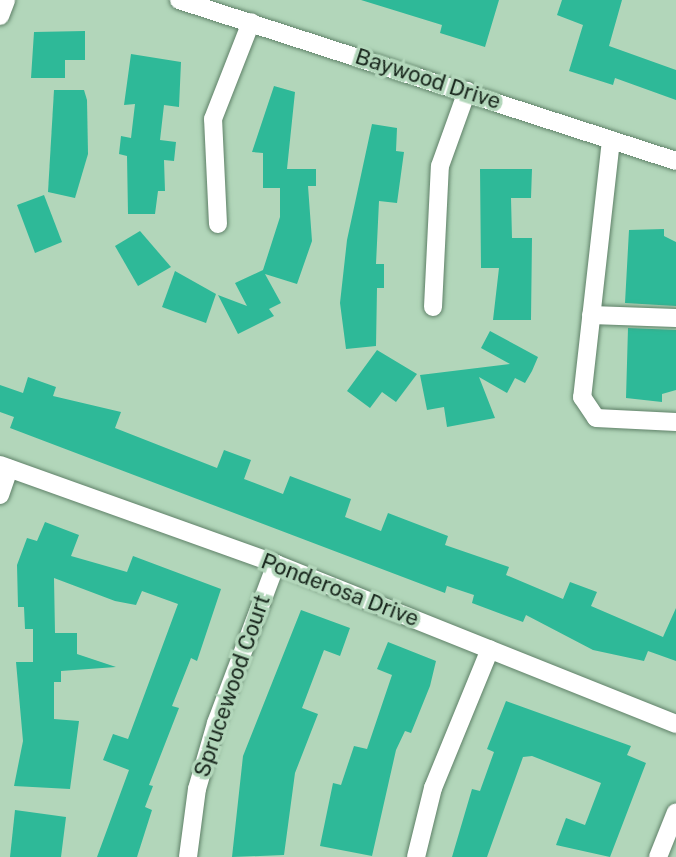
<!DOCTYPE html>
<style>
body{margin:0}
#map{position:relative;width:676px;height:857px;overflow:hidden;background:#b2d6ba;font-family:"Public Sans",sans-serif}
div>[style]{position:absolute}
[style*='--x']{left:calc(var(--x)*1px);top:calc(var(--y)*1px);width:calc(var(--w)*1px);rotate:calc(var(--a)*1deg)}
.building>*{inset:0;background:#2eb998}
.roads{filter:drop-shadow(0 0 2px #5f8168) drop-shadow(0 0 2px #5f8168)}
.minor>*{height:18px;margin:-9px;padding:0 9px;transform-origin:9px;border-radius:9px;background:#fff}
span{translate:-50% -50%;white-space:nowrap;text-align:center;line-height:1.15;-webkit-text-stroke:7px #b2d6ba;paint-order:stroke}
.street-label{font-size:22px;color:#17251b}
</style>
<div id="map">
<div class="building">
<i style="clip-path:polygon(361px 0,499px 0,485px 47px,440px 33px,442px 25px)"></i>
<i style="clip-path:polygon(562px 0,622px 0,609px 46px,676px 70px,676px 100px,615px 78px,613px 85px,569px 71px,583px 25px,557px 15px)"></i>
<i style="clip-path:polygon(85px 31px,85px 60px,65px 60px,65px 78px,31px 78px,34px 32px)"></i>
<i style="clip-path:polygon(131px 54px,181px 62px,179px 107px,164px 105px,160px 140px,176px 142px,174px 161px,164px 160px,165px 191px,158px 191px,155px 214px,128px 214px,127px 156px,119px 154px,121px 136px,131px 138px,135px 104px,124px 105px)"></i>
<i style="clip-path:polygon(274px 86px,295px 92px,287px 169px,316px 169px,316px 186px,308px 186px,312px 241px,297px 284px,265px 274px,281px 303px,269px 309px,274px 316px,238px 334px,218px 295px,247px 306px,235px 283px,263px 270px,280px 217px,280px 188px,263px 188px,263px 153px,252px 152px)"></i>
<i style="clip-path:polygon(54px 90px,84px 90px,87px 100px,88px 154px,75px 198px,48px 192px)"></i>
<i style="clip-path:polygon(372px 124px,397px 128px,396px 151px,404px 152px,397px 203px,379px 201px,376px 264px,384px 264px,384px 288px,377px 288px,376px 346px,346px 349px,340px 303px,347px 240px)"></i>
<i style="clip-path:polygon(480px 169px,532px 169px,531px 198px,511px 198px,512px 238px,532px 238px,531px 320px,493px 320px,499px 268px,481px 268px)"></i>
<i style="clip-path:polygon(44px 195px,62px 242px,35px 253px,17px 205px)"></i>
<i style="clip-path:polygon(664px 229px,664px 236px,676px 242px,676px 306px,625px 303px,629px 230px)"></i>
<i style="clip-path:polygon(140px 231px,171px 267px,138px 286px,115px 246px)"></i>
<i style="clip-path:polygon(175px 271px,216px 294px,206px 323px,162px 307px)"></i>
<i style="clip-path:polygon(628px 328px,676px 330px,676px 390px,662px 394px,662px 402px,626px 398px)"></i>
<i style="clip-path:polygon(490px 331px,538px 357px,532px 371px,525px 383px,515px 378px,507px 393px,479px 377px,495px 418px,447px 427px,444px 407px,427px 410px,420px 375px,510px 364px,481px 348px)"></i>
<i style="clip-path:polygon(377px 350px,417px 374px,396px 402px,382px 392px,370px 408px,347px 391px)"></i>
<i style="clip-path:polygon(28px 377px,56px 387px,53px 396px,121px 412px,115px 428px,217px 468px,224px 450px,251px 460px,244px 479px,283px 494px,290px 476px,351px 499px,345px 517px,381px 531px,388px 513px,448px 536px,445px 545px,509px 567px,506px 575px,563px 599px,570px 582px,597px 592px,591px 606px,663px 637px,676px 608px,676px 661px,648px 651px,644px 661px,593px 650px,526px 615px,523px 622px,472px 603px,474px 595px,447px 586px,445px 593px,10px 428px,14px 417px,0 412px,0 385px,23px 393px)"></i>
<i style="clip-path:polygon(45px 522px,79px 535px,71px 556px,127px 572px,133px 556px,221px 589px,197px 661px,191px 658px,172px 706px,179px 708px,149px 785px,153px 786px,145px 807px,152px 810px,137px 857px,97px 857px,129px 770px,103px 760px,113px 734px,128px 739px,178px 604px,142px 591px,136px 605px,115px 601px,54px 578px,55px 633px,77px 633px,77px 654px,116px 667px,61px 671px,61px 682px,54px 682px,54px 719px,79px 721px,70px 789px,14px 786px,23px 741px,16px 662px,33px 662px,33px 629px,25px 629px,24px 607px,18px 607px,17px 565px,27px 538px,37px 541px)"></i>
<i style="clip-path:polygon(301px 610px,350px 628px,340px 656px,324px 650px,302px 708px,318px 714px,295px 773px,284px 855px,232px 857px,243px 756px)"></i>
<i style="clip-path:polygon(388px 642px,436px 661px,430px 686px,411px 733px,405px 731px,396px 750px,372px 856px,320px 846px,333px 783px,341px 785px,354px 746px,367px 749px,392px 675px,377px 669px)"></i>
<i style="clip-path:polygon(506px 701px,631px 746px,627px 755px,646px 763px,610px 857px,556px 845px,566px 818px,585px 825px,601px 783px,532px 756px,523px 757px,487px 857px,452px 857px,472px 789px,480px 791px,494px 752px,487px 749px)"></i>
<i style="clip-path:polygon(15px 810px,66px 817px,61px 857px,10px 857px)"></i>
</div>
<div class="roads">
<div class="minor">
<i style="--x:179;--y:0;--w:522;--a:17.95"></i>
<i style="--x:0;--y:16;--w:17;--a:-69"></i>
<i style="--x:611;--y:140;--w:259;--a:96.4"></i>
<i style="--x:582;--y:397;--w:25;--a:56"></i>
<i style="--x:596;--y:418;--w:80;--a:2.9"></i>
<i style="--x:218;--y:224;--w:105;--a:-92.7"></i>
<i style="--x:213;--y:119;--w:104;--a:-68.6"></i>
<i style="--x:433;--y:307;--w:141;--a:-87.2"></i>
<i style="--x:440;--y:166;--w:80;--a:-70.2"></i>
<i style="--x:591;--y:315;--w:85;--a:2"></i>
<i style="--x:0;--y:465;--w:293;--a:19.7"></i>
<i style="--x:276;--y:564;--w:431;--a:21.8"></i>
<i style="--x:0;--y:495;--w:28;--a:-71"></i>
<i style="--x:188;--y:857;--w:69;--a:-82.5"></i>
<i style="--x:197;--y:789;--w:69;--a:-73.9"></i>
<i style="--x:216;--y:723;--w:170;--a:-69.3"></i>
<i style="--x:416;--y:857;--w:71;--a:-76.2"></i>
<i style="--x:433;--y:788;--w:150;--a:-67.7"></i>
<i style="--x:658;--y:857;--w:48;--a:-68.2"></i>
</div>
</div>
<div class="street-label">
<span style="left:428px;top:79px;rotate:18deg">Baywood Drive</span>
<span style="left:340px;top:590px;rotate:21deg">Ponderosa Drive</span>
<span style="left:232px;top:686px;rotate:-71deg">Sprucewood Court</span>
</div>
</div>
